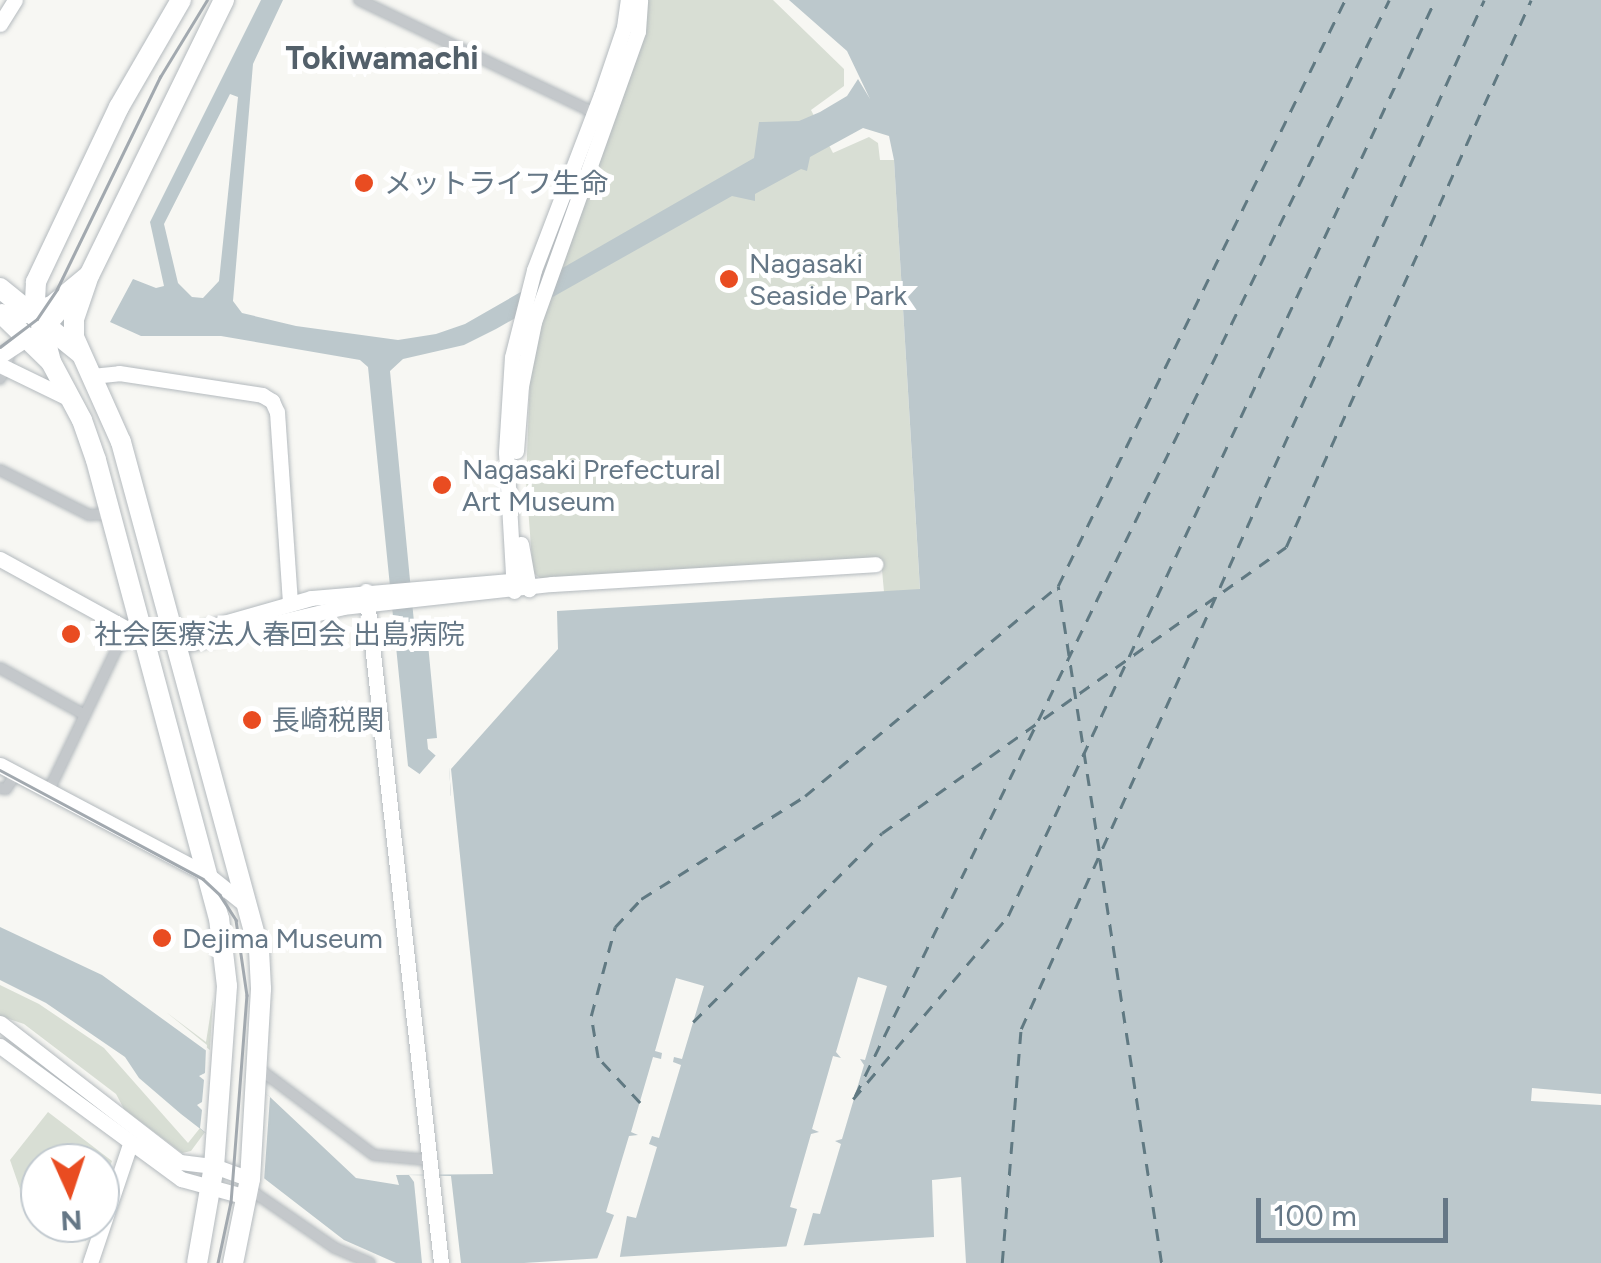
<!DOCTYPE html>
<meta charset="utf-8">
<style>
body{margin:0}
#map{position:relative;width:1601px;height:1263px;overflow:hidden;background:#f7f7f3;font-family:Figtree,"Noto Sans JP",sans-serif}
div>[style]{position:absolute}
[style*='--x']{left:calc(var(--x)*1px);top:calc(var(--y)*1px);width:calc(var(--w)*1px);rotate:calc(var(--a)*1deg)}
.green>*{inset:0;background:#d8ded4}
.water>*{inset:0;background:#bcc8cc}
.pier>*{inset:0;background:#f7f7f3}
.ferry>*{height:2.5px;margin-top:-1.25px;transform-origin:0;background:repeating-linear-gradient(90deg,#607982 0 12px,transparent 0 22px)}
.roads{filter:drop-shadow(0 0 2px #b4babe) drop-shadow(0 0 2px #b4babe)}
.street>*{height:10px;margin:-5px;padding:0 5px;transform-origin:5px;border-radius:5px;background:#c4c8cb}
.secondary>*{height:15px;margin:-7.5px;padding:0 7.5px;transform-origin:7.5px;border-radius:7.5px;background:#fff}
.highway>*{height:20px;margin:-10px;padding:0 10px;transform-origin:10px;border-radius:10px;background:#fff}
.tram>*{height:2.5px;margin:-1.25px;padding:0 1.25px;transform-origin:1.25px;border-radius:1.25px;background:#a2a9af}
.dots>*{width:28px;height:28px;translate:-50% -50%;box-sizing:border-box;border:5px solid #fff;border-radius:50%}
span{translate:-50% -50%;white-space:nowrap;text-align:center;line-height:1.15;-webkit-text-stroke:10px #fff;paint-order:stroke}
.poi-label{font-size:28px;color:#657786}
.left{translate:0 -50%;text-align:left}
.quarter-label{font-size:32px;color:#53606a;font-weight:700}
.north{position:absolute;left:20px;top:1143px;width:100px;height:100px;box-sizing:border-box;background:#fff;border:2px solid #c1c9cf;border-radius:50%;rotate:177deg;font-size:28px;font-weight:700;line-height:40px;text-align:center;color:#657786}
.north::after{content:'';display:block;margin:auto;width:35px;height:45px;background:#e94c21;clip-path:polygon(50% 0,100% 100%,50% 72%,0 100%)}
.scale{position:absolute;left:1256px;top:1198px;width:192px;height:45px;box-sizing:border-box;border:5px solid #657786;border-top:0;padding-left:12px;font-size:30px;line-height:35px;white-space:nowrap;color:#657786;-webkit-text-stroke:8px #fff;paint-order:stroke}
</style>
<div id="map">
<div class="green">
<i style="clip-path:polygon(648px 0,773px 0,844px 69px,844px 86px,811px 110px,833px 153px,869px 137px,878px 143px,880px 160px,894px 160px,920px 590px,884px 592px,881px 559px,546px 582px,533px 573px,526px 481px,530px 377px,543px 318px,638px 55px)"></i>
<i style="clip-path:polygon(0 985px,39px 1004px,104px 1048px,188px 1143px,200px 1128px,207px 1045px,166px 1012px,206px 1042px,213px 998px,205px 1132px,191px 1151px,182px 1153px,124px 1109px,116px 1094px,24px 1024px,0 1016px)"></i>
<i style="clip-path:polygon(48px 1112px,112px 1161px,100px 1197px,100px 1163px,40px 1163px,40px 1223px,92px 1223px,86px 1241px,52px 1231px,29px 1215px,10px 1160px)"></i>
</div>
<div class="water">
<i style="clip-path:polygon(evenodd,261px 0,283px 0,253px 64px,233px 301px,242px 313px,296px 326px,398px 340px,436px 334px,465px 324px,754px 158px,759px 122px,799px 121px,820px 112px,847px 96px,858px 79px,870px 99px,847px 51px,789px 0,1601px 0,1601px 1094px,1532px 1088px,1531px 1101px,1601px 1105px,1601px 1263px,966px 1263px,961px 1177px,932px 1180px,934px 1237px,524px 1263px,396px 1263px,344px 1240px,181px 1114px,139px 1078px,125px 1057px,46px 1003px,0 980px,0 927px,102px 975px,270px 1097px,356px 1178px,399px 1185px,396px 1175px,493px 1174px,451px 769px,558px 649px,557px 611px,920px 589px,894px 160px,889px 136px,863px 128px,810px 157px,807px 171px,801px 169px,755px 194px,755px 201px,732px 196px,496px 329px,464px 345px,403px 359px,390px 371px,416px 643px,428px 644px,437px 738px,427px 739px,428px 749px,449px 767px,451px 796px,408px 766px,368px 367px,360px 360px,221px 336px,141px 336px,110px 322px,133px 279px,156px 288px,164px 286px,150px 222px,261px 0,230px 94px,238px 97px,219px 281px,203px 298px,192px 297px,178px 283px,164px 224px,230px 94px)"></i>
</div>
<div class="pier">
<i style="clip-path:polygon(437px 754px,449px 765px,451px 800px,417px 777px)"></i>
<i style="clip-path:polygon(858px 977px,887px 986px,865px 1060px,860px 1059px,864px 1065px,842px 1139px,835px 1141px,841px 1144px,820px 1214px,813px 1213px,802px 1251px,786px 1248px,797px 1209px,790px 1207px,811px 1134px,819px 1132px,812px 1129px,833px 1056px,841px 1058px,836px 1052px)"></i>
<i style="clip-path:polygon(676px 978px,704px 986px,682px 1059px,674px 1057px,673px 1062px,681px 1065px,659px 1138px,652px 1136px,649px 1144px,657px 1147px,636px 1218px,627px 1216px,619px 1262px,610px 1263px,597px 1259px,614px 1215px,606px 1212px,629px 1136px,638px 1135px,631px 1132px,653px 1057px,661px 1059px,662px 1053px,655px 1051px)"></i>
<i style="clip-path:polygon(206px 1047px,270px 1097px,264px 1181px,200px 1128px,202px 1110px,197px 1105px,202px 1102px,204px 1080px,199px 1076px,205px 1073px)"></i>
<i style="clip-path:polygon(409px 1175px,451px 1176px,461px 1263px,422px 1263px,414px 1182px)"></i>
</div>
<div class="ferry">
<i style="--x:1099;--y:851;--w:268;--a:-98.8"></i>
<i style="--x:1058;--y:586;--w:653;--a:-63.91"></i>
<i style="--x:1100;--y:859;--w:409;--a:81.3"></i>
<i style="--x:693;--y:1022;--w:267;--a:-45"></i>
<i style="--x:882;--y:833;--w:495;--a:-35.3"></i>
<i style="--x:1286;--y:547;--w:599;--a:-65.87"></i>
<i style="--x:855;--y:1096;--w:1219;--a:-64.02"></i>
<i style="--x:853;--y:1099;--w:240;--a:-49.7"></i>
<i style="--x:1008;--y:916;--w:1011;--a:-65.01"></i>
<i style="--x:640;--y:1103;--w:62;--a:-133"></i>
<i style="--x:598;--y:1058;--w:43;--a:-99.5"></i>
<i style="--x:591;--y:1016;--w:92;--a:-74.9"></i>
<i style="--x:615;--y:927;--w:38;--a:-47"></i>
<i style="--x:641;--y:899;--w:194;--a:-32.1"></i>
<i style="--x:805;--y:796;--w:327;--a:-39.7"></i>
<i style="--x:1002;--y:1263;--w:235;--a:-85.4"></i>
<i style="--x:1021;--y:1029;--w:1128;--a:-65.77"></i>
</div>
<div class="roads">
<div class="street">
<i style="--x:359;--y:0;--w:264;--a:25.6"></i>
<i style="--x:0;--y:379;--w:31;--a:-68"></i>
<i style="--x:0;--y:470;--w:100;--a:26.8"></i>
<i style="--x:89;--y:515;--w:21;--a:-3"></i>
<i style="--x:0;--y:668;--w:97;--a:28.9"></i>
<i style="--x:0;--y:788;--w:6;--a:9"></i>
<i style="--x:6;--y:789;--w:19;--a:-58"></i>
<i style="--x:49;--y:790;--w:160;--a:-64.4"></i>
<i style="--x:118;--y:646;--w:25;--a:-21"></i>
<i style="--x:258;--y:1068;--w:145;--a:36.9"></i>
<i style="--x:374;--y:1155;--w:54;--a:5.3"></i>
<i style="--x:249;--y:1189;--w:104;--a:34.5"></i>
<i style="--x:335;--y:1248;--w:38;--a:23"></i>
</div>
<div class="secondary">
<i style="--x:0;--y:24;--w:28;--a:-58"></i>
<i style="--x:0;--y:356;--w:59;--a:-33.1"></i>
<i style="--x:49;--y:324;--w:37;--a:-49"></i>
<i style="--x:0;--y:365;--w:80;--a:25.9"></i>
<i style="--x:92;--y:376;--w:27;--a:-6"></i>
<i style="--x:119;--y:373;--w:145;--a:8.7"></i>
<i style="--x:262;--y:395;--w:12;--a:31"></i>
<i style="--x:272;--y:401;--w:12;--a:66"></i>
<i style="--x:277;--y:412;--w:191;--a:86.1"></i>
<i style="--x:516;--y:451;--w:65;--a:-85.6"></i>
<i style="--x:521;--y:386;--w:65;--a:-78.5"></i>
<i style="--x:534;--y:322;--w:309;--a:-70.3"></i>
<i style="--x:638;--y:31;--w:31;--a:-86"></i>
<i style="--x:521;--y:544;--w:46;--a:79.9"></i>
<i style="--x:0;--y:559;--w:162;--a:28.8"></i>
<i style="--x:142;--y:637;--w:49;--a:7"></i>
<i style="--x:191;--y:643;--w:156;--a:-13.3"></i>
<i style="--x:343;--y:607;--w:210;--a:-6.3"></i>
<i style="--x:552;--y:584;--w:324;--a:-3.5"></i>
<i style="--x:366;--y:591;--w:676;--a:83.63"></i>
<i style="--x:514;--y:591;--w:139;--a:-93.3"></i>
<i style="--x:506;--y:452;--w:95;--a:-86.4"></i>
<i style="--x:512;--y:357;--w:90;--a:-75.8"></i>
<i style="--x:534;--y:270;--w:187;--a:-69.1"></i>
<i style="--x:601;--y:95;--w:72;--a:-71.3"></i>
<i style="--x:624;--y:27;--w:27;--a:-82"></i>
<i style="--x:171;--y:638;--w:146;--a:-15.9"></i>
<i style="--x:311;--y:598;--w:210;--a:-4.9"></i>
<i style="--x:0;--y:765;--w:235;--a:27.9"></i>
<i style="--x:208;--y:875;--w:50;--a:38.5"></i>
<i style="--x:0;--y:1023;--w:227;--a:37.7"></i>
<i style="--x:180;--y:1162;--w:34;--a:7"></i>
<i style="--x:214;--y:1166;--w:38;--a:20"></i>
<i style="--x:0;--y:1046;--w:225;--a:36.3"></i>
<i style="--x:181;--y:1179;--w:68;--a:15.3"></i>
<i style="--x:90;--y:1263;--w:126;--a:-71.4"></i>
</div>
<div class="highway">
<i style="--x:181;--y:0;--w:124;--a:120.1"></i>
<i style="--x:119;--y:107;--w:194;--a:115.4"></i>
<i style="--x:36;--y:282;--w:18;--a:93"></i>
<i style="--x:35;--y:300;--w:64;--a:75.5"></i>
<i style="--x:51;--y:362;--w:66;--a:61.9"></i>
<i style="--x:82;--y:420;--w:42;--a:70.7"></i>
<i style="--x:96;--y:460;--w:474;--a:75"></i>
<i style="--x:219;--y:918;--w:68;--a:83.3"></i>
<i style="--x:227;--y:986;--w:180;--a:94.1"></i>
<i style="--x:214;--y:1166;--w:98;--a:99.9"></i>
<i style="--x:224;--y:0;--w:306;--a:116.1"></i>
<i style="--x:89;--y:275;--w:46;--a:108.8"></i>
<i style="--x:74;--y:319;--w:18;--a:90"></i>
<i style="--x:74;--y:337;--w:115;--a:65.9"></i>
<i style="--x:121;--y:442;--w:526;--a:74.8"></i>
<i style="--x:259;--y:950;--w:39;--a:87"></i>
<i style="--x:261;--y:989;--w:190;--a:93.3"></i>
<i style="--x:250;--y:1179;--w:86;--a:101.4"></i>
<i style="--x:0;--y:288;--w:103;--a:39.1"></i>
<i style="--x:2;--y:314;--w:66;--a:44.4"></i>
<i style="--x:7;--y:318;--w:47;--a:-14.9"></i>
<i style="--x:52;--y:306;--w:45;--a:-39.6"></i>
</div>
</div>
<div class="tram">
<i style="--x:0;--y:347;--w:46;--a:-37.1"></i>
<i style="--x:37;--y:319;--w:36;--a:-56"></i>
<i style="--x:57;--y:289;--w:236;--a:-64.1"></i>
<i style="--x:160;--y:77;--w:90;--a:-58.6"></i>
<i style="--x:0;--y:770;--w:230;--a:28.2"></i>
<i style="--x:203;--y:879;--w:23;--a:43"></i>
<i style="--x:220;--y:895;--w:30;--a:57"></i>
<i style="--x:236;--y:920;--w:76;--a:81.7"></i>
<i style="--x:247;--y:995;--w:208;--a:94.4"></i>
<i style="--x:231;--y:1202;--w:62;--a:102"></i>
</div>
<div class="dots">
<i style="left:364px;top:183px;background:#e94c21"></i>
<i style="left:729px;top:279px;background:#e94c21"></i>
<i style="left:442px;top:485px;background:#e94c21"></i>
<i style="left:71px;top:634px;background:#e94c21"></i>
<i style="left:252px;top:720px;background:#e94c21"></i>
<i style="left:162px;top:938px;background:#e94c21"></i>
</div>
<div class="poi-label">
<span class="left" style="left:384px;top:183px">メットライフ生命</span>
<span class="left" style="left:749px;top:279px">Nagasaki<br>Seaside Park</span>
<span class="left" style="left:462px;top:485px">Nagasaki Prefectural<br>Art Museum</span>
<span class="left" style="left:94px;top:634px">社会医療法人春回会 出島病院</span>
<span class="left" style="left:272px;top:720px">長崎税関</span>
<span class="left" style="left:182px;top:938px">Dejima Museum</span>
</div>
<div class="quarter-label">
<span style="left:382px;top:58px">Tokiwamachi</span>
</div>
<div class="north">N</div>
<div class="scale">100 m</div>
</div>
